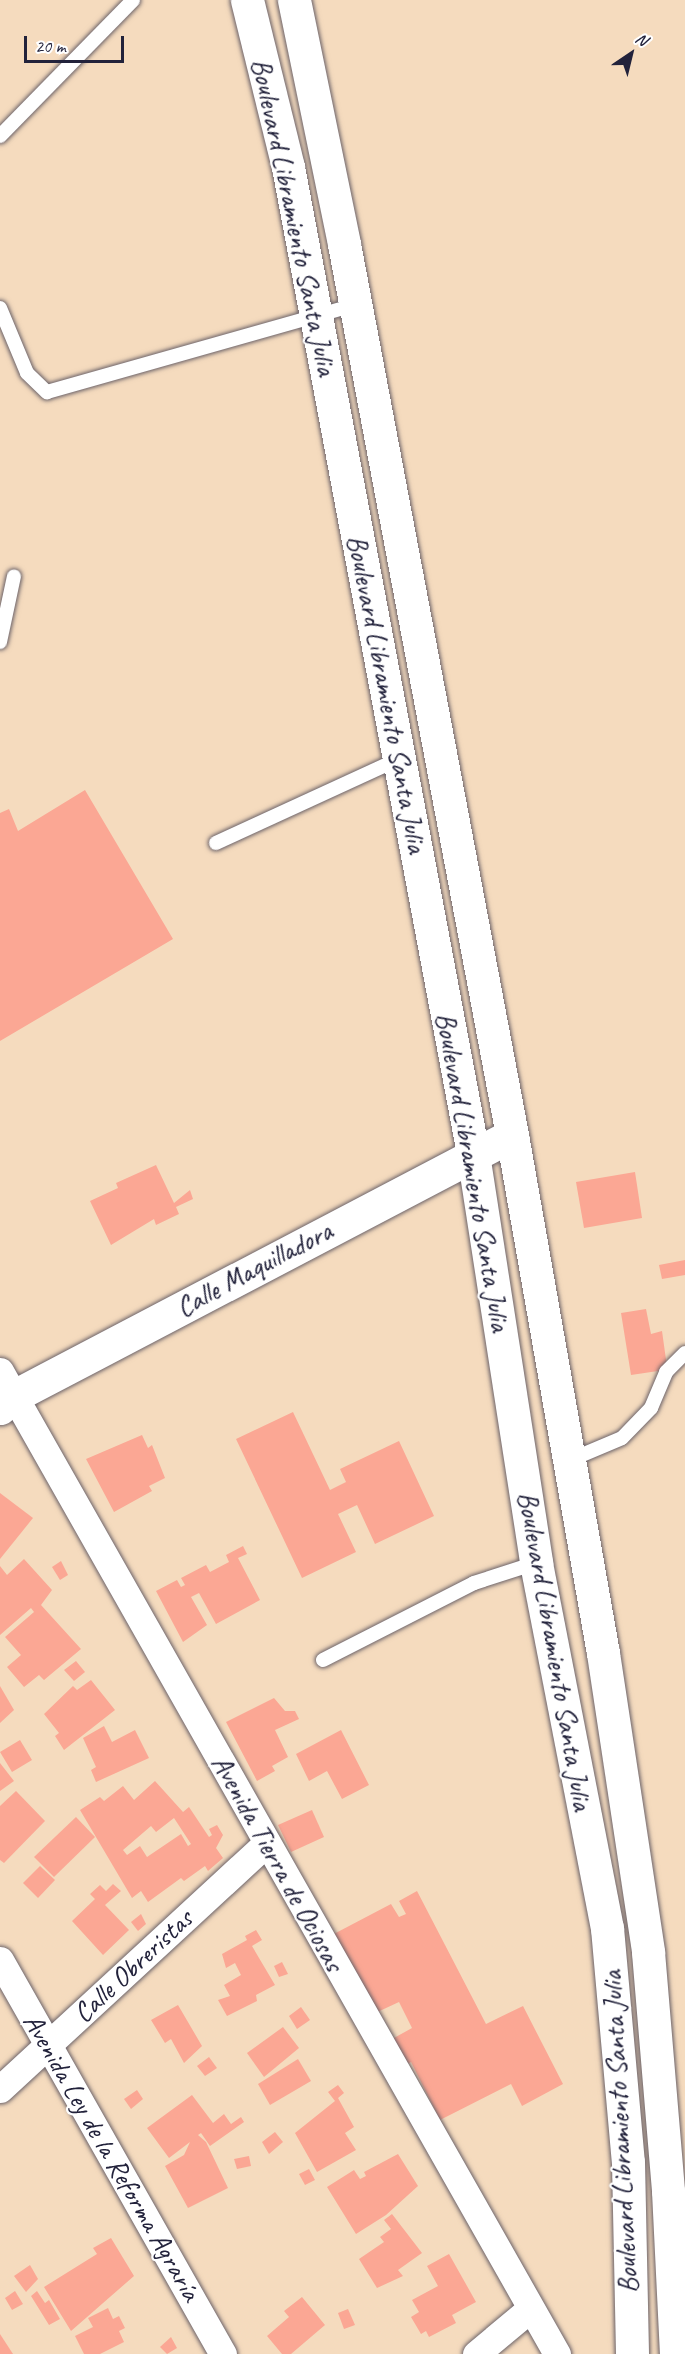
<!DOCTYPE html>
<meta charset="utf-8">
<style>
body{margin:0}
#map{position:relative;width:685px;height:2354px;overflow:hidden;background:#f5dbbe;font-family:Caveat,sans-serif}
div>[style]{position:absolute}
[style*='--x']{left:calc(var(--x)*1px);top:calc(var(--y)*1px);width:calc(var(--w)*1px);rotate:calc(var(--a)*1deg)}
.building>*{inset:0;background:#fba794}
.roads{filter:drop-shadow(0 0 2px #6c6369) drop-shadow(0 0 2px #6c6369)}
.lane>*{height:14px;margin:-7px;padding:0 7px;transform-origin:7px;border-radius:7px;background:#fff}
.street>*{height:27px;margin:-13.5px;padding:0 13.5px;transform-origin:13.5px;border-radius:13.5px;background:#fff}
.secondary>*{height:33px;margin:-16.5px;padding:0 16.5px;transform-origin:16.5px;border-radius:16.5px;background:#fff}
.primary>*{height:33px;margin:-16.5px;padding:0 16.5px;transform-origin:16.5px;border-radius:16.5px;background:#fff}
span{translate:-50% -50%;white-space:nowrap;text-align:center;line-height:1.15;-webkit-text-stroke:4.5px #fff;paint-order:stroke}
.street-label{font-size:28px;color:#22223b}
.north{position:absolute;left:601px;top:24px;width:60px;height:60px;-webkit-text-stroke:4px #fff;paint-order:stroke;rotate:35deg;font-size:16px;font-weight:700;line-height:24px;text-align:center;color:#22223b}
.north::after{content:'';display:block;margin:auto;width:21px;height:27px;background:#22223b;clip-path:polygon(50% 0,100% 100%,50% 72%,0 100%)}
.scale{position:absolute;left:24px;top:36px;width:100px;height:27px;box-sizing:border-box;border:3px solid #22223b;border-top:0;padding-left:8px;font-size:18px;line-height:21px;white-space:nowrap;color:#22223b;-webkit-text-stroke:4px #fff;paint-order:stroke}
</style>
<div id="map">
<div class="building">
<i style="clip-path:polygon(85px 790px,173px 939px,0 1041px,0 813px,9px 809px,18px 831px)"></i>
<i style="clip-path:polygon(156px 1165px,174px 1203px,190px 1190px,193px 1199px,176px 1207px,179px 1214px,156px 1225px,154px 1219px,111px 1245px,90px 1201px,118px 1188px,116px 1183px)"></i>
<i style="clip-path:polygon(635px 1172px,642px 1218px,584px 1228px,576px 1182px)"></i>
<i style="clip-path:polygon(685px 1260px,685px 1275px,662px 1279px,659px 1265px)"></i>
<i style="clip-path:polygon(646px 1309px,651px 1334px,662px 1331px,668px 1374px,658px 1371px,631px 1375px,621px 1313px)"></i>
<i style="clip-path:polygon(293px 1412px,330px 1490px,346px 1482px,340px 1469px,399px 1441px,434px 1516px,375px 1544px,357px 1505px,338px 1514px,356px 1552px,302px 1578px,236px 1439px)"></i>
<i style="clip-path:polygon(142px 1435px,148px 1448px,152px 1445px,165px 1478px,149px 1486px,152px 1491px,114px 1512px,86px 1459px)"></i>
<i style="clip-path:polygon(0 1493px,33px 1518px,0 1559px)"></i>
<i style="clip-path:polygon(243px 1546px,247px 1554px,238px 1558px,260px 1600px,216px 1624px,199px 1593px,191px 1597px,207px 1625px,183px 1642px,156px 1591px,177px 1580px,181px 1587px,185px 1585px,181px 1578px,206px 1565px,210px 1572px,229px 1562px,226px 1555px)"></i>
<i style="clip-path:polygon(24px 1559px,52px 1590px,41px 1605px,81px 1649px,44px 1680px,39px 1675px,24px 1687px,7px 1667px,21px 1655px,5px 1637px,34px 1612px,31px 1608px,0 1635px,0 1566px,7px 1575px)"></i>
<i style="clip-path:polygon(61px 1561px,68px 1575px,60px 1580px,52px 1567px)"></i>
<i style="clip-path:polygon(76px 1661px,85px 1672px,74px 1681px,64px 1670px)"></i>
<i style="clip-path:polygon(91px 1680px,115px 1710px,64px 1750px,55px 1736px,59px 1733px,44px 1714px,73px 1686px,77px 1690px)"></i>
<i style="clip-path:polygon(0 1686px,14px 1710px,0 1723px)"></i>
<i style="clip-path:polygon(274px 1698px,285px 1711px,295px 1711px,299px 1719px,275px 1730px,288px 1757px,272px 1766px,275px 1771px,257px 1781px,226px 1722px)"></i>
<i style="clip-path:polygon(104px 1726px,112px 1742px,135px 1730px,149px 1758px,96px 1782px,91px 1770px,96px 1767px,83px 1738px)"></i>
<i style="clip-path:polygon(341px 1730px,369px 1785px,342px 1799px,327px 1771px,309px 1781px,296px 1754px)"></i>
<i style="clip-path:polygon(20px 1740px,32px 1760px,12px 1772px,0 1752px)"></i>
<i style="clip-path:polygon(0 1763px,14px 1781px,0 1791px)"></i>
<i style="clip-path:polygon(evenodd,155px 1781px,183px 1812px,189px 1807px,209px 1837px,212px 1835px,209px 1829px,217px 1825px,223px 1835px,216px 1848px,223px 1858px,208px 1871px,205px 1866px,184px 1881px,181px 1878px,148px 1902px,141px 1891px,132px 1898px,80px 1810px,100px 1797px,104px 1801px,123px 1786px,134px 1800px,155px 1781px,174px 1818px,191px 1844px,188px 1846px,181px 1834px,147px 1857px,140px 1846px,127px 1855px,123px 1850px,151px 1826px,156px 1832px,174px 1818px)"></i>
<i style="clip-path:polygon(16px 1791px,45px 1821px,4px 1863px,0 1860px,0 1806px)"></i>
<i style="clip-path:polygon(312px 1810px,324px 1837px,291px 1852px,278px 1825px)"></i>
<i style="clip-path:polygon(76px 1817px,95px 1837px,54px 1877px,34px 1857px)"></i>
<i style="clip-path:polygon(40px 1866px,55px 1880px,38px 1898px,23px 1883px)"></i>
<i style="clip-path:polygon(113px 1884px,121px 1891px,105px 1905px,129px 1930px,103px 1955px,72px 1921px,95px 1899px,90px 1894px,100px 1885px,106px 1891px)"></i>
<i style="clip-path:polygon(417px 1891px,486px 2024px,523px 2006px,563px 2084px,522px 2106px,511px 2084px,440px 2120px,411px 2062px,401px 2067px,385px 2043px,412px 2028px,399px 2002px,371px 2015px,330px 1936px,391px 1904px,399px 1917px,406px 1914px,399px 1901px)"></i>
<i style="clip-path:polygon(141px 1914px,146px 1924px,138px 1931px,131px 1922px)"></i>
<i style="clip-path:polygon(256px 1930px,262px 1940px,252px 1946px,275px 1985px,256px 1995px,257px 2001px,227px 2016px,218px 2000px,230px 1996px,224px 1985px,241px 1975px,235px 1963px,226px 1968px,222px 1954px,247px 1940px,245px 1936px)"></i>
<i style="clip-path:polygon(282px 1962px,288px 1974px,279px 1977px,274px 1966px)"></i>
<i style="clip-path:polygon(178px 2005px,202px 2046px,184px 2063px,171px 2039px,165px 2043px,151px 2020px)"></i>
<i style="clip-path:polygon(301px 2007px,310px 2020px,297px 2029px,289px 2016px)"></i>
<i style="clip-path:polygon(283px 2027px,299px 2048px,264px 2077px,247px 2053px)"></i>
<i style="clip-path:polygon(209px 2057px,217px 2068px,205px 2076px,197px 2066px)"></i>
<i style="clip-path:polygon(298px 2059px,311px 2081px,270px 2105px,258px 2084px)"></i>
<i style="clip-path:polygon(338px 2085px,344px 2093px,338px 2098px,354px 2127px,345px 2133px,356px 2150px,317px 2172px,295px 2133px,335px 2101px,328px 2092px)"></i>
<i style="clip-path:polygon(137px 2090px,143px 2099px,131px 2109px,124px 2099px)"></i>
<i style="clip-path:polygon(192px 2095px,213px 2123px,224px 2114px,231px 2124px,241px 2117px,244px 2122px,210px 2146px,201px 2133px,198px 2135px,206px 2142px,228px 2188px,188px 2208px,165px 2166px,184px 2155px,190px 2142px,169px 2158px,147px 2128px)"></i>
<i style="clip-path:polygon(275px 2132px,283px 2142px,269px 2154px,262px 2142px)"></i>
<i style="clip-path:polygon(398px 2154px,418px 2186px,386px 2215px,356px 2234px,327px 2187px,354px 2170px,360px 2179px,366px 2176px,364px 2172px)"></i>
<i style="clip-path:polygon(249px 2156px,251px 2166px,237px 2169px,234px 2159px)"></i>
<i style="clip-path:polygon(309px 2169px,315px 2180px,305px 2185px,299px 2174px)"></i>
<i style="clip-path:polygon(392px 2214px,422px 2253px,398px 2270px,403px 2276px,377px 2288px,359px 2259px,384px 2242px,380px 2237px,391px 2229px,384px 2220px)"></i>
<i style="clip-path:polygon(111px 2238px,134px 2276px,71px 2331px,44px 2287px,97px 2254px,93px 2248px)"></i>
<i style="clip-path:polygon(449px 2254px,476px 2302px,452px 2315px,456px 2323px,429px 2337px,426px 2331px,421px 2334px,411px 2317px,419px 2312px,412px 2300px,438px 2286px,427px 2266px)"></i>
<i style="clip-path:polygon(30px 2265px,38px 2279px,26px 2292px,14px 2276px)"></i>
<i style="clip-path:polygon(15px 2291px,23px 2304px,12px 2310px,5px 2298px)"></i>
<i style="clip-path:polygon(37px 2291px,45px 2303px,49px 2300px,60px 2319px,49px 2325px,31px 2296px)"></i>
<i style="clip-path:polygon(302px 2297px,325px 2325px,291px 2354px,282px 2354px,267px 2336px,289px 2317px,284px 2311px)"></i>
<i style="clip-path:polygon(108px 2308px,113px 2319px,119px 2316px,125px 2328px,119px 2331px,124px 2342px,100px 2354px,84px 2354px,75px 2336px,93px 2327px,88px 2318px)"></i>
<i style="clip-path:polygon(348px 2309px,355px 2325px,344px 2329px,338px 2313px)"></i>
<i style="clip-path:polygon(0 2334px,13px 2354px,0 2354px)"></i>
<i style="clip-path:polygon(171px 2337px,177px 2348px,167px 2354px,160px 2347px)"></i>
</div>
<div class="roads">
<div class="lane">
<i style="--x:0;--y:136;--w:190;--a:-45.6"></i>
<i style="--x:0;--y:308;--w:70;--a:67.4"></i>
<i style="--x:27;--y:373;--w:28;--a:44"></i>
<i style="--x:47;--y:392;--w:320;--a:-15.8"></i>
<i style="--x:0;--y:642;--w:67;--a:-78"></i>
<i style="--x:216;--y:843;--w:201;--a:-24.7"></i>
<i style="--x:570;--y:1460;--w:56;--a:-22.9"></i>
<i style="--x:622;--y:1438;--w:42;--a:-46"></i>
<i style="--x:651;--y:1408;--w:39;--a:-67"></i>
<i style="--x:666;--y:1372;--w:27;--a:-45"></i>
<i style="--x:323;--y:1660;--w:169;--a:-27"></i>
<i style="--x:474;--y:1583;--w:65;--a:-17.9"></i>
</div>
<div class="street">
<i style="--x:0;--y:1371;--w:1130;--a:60.46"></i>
<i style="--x:0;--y:1960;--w:453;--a:60.5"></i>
<i style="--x:0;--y:2089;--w:363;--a:-42.7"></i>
<i style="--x:476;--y:2354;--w:70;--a:-39.8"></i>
</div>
<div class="secondary">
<i style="--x:0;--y:1408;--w:18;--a:-41"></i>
<i style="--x:14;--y:1396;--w:562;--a:-27.66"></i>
</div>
<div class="primary">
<i style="--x:247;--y:0;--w:172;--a:76.2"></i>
<i style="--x:288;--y:167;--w:1004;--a:79.38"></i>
<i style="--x:473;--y:1154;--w:414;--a:81.2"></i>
<i style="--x:536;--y:1563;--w:372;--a:79"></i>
<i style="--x:607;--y:1928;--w:235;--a:84.9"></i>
<i style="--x:628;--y:2162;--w:192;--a:88.8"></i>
<i style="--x:294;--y:0;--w:249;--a:78.4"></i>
<i style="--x:344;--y:244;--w:907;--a:79.32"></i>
<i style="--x:512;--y:1135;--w:526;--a:80.04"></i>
<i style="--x:603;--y:1653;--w:302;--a:81.4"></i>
<i style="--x:648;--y:1952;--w:240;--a:85.2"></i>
<i style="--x:668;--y:2191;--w:163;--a:87.2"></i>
</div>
</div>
<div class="street-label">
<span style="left:294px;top:217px;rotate:78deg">Boulevard Libramiento Santa Julia</span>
<span style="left:387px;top:694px;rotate:79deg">Boulevard Libramiento Santa Julia</span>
<span style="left:473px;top:1172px;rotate:80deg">Boulevard Libramiento Santa Julia</span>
<span style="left:254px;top:1269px;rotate:-28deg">Calle Maquilladora</span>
<span style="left:555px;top:1651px;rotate:80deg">Boulevard Libramiento Santa Julia</span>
<span style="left:278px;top:1863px;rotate:61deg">Avenida Tierra de Ociosas</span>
<span style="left:133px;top:1966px;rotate:-43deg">Calle Obreristas</span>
<span style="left:620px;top:2132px;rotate:-93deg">Boulevard Libramiento Santa Julia</span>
<span style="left:112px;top:2157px;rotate:60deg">Avenida Ley de la Reforma Agraría</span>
</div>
<div class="north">N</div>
<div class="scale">20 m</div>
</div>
